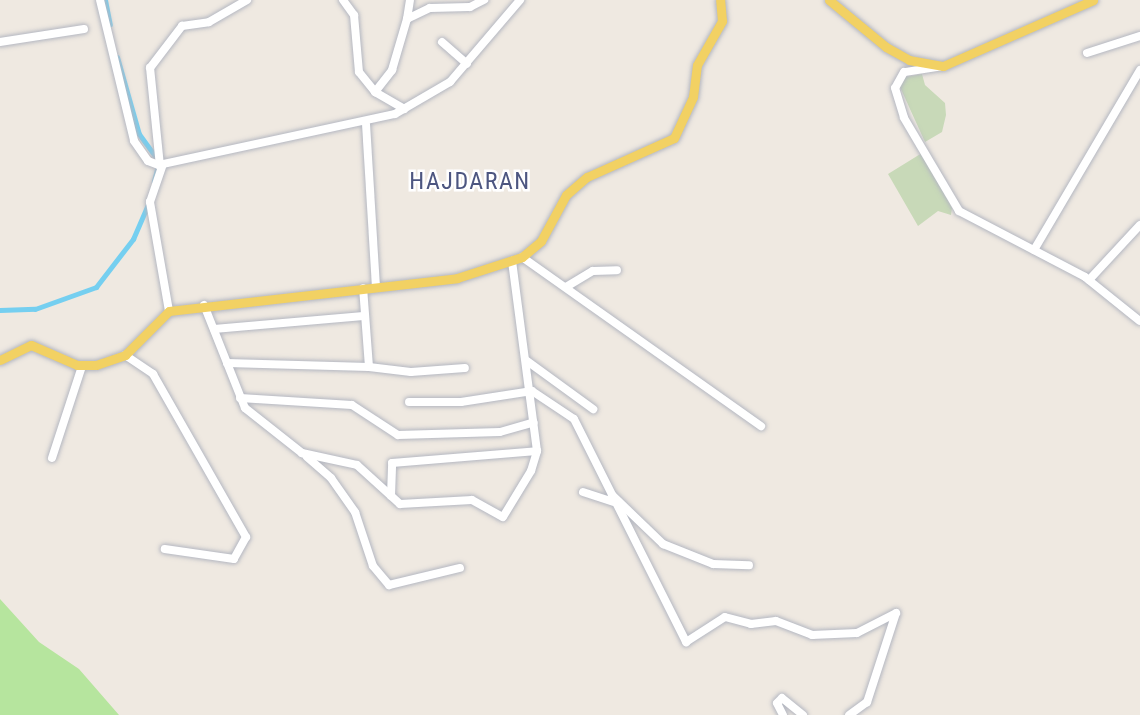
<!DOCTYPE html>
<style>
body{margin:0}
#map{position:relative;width:1140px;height:715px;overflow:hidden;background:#efe9e1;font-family:"Roboto Condensed",sans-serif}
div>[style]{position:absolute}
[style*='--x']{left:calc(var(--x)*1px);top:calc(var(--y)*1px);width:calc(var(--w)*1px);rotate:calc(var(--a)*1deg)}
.green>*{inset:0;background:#b6e59e}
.cemetery>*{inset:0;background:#c8d9b8}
.canal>*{height:5px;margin:-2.5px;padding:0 2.5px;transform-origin:2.5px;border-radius:2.5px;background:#75cff0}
.roads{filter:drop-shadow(0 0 2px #b4b7c1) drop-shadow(0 0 2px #b4b7c1)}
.minor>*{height:8px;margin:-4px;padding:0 4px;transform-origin:4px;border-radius:4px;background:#fff}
.major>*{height:9px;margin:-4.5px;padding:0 4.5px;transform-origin:4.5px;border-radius:4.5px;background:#f2d163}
span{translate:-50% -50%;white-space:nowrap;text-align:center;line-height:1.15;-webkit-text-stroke:5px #fff;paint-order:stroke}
.quarter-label{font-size:24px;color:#4d5680;letter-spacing:1.5px}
</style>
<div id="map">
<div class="green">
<i style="clip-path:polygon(0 599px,39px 642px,79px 669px,119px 715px,0 715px)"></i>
</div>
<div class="cemetery">
<i style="clip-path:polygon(922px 74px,925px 85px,945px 103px,946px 115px,942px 132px,925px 142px,900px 87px,905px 77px)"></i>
<i style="clip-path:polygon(922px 153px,952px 208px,951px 215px,938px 211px,918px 226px,888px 174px)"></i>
</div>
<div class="canal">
<i style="--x:105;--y:0;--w:25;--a:79"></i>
<i style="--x:117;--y:57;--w:80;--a:74.1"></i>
<i style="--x:139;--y:134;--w:34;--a:54"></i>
<i style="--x:159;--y:162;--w:20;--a:105"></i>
<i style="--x:0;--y:310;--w:35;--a:-2"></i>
<i style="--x:35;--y:309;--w:65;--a:-19.8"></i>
<i style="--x:96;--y:287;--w:61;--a:-52.4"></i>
<i style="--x:133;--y:239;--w:40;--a:-66.6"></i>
</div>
<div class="roads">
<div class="minor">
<i style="--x:100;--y:0;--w:145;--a:76.4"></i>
<i style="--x:134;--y:141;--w:24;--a:55"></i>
<i style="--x:148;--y:161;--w:14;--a:21"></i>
<i style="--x:343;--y:0;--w:19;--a:54"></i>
<i style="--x:354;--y:15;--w:57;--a:85"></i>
<i style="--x:359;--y:72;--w:26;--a:51"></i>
<i style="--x:375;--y:92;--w:34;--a:30"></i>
<i style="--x:407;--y:19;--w:19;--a:-81"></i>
<i style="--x:0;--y:42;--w:85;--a:-8.8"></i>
<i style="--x:442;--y:42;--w:33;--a:41"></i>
<i style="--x:1087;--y:53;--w:56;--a:-17.8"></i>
<i style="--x:943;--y:66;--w:39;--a:171"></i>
<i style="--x:904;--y:72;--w:18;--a:119"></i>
<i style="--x:895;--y:88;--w:31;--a:73"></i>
<i style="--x:904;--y:118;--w:108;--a:59.4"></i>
<i style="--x:959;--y:211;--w:142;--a:27.6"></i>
<i style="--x:1085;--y:277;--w:70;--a:38.7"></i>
<i style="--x:375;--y:92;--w:28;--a:-52"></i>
<i style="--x:392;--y:70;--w:53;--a:-73.6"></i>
<i style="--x:407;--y:19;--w:25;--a:-26"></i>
<i style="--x:430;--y:8;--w:40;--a:-1.4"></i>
<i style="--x:470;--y:7;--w:16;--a:-27"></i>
<i style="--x:366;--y:124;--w:163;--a:86.5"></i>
<i style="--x:160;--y:166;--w:99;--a:-95.8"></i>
<i style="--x:150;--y:68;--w:53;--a:-52.7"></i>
<i style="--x:182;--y:26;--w:27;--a:-8"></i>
<i style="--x:209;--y:22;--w:44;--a:-30.1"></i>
<i style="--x:1034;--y:250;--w:209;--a:-59.5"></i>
<i style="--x:522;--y:257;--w:293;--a:35.3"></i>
<i style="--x:1089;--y:280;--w:75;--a:-47.2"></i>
<i style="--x:566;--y:287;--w:31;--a:-31"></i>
<i style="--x:593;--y:271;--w:24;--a:-2"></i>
<i style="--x:204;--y:305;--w:111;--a:68.3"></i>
<i style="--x:245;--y:408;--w:73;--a:38.3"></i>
<i style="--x:302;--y:453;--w:56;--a:12.3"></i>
<i style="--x:357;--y:465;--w:58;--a:42.2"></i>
<i style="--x:400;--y:504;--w:72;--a:-3.2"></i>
<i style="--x:472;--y:500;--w:35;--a:29"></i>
<i style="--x:503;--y:517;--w:54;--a:-58.7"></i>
<i style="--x:531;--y:471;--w:21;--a:-73"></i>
<i style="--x:537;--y:451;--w:192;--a:-97.5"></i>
<i style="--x:169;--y:311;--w:111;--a:-99.9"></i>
<i style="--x:150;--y:202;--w:40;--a:-71.1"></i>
<i style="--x:163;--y:164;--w:237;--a:-12.2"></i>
<i style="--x:395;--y:114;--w:64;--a:-30.2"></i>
<i style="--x:450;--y:82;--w:108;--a:-49.5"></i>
<i style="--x:214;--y:329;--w:150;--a:-5"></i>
<i style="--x:125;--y:355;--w:34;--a:34"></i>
<i style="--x:153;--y:374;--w:188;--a:60.3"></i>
<i style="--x:246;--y:537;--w:25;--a:119"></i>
<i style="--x:234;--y:559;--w:70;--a:-171.8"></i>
<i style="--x:527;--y:361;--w:82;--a:36"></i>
<i style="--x:227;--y:363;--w:142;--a:1.6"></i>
<i style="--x:369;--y:367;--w:79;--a:-94.3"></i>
<i style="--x:369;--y:367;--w:42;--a:6.8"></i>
<i style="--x:411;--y:372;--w:54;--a:-4.2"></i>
<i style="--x:240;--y:398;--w:112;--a:3.6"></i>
<i style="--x:352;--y:405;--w:55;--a:33.1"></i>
<i style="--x:398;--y:435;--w:102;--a:-1.7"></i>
<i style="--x:500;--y:432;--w:35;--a:-16"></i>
<i style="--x:409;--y:402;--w:52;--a:0"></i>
<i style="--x:461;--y:402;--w:72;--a:-8.8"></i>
<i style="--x:532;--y:391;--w:50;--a:33.7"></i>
<i style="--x:574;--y:419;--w:250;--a:63.3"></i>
<i style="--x:686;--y:642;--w:46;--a:-32.7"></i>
<i style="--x:725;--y:617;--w:27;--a:15"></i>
<i style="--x:751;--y:624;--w:25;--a:-7"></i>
<i style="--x:776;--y:621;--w:39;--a:21"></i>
<i style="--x:812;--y:635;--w:45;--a:-2.5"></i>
<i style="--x:857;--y:633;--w:44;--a:-27.1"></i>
<i style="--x:896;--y:613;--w:94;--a:108"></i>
<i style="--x:867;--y:702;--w:22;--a:144"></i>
<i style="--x:307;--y:457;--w:32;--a:41"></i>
<i style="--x:331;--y:478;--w:42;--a:54.8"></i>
<i style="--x:355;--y:512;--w:57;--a:71.6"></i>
<i style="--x:373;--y:566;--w:25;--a:50"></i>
<i style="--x:389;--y:585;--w:73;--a:-13.5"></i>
<i style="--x:52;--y:458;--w:97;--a:-71.9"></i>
<i style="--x:583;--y:492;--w:33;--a:18"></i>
<i style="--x:612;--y:495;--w:71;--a:43.9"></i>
<i style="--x:663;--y:544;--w:54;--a:21.8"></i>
<i style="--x:713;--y:564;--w:36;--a:2"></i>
<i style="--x:391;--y:496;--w:33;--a:-88"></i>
<i style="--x:392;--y:463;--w:145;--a:-4.7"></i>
<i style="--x:783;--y:715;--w:13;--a:-117"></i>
<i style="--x:777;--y:703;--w:7;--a:-45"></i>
<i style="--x:782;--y:698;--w:27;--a:39"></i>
</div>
<div class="major">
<i style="--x:829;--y:0;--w:74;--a:39.5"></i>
<i style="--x:886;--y:47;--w:26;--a:29"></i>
<i style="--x:909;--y:60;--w:35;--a:10"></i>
<i style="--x:943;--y:66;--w:164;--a:-23.7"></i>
<i style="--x:0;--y:360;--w:34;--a:-26"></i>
<i style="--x:31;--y:345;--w:50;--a:23.5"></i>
<i style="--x:77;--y:365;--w:19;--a:0"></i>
<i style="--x:96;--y:365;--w:31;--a:-19"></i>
<i style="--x:125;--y:355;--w:62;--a:-45"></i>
<i style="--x:169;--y:311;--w:290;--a:-6.5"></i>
<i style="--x:457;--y:278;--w:68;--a:-17.9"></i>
<i style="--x:522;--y:257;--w:25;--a:-40"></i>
<i style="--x:541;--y:241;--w:52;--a:-61.5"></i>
<i style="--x:566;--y:195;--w:28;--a:-41"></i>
<i style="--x:587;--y:177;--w:95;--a:-24.1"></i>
<i style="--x:674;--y:138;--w:45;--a:-65.1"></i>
<i style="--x:693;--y:97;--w:32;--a:-83"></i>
<i style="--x:697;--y:65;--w:51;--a:-60.4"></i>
<i style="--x:722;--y:21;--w:21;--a:-95"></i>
</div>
</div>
<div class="quarter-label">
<span style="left:470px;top:182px">HAJDARAN</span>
</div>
</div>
